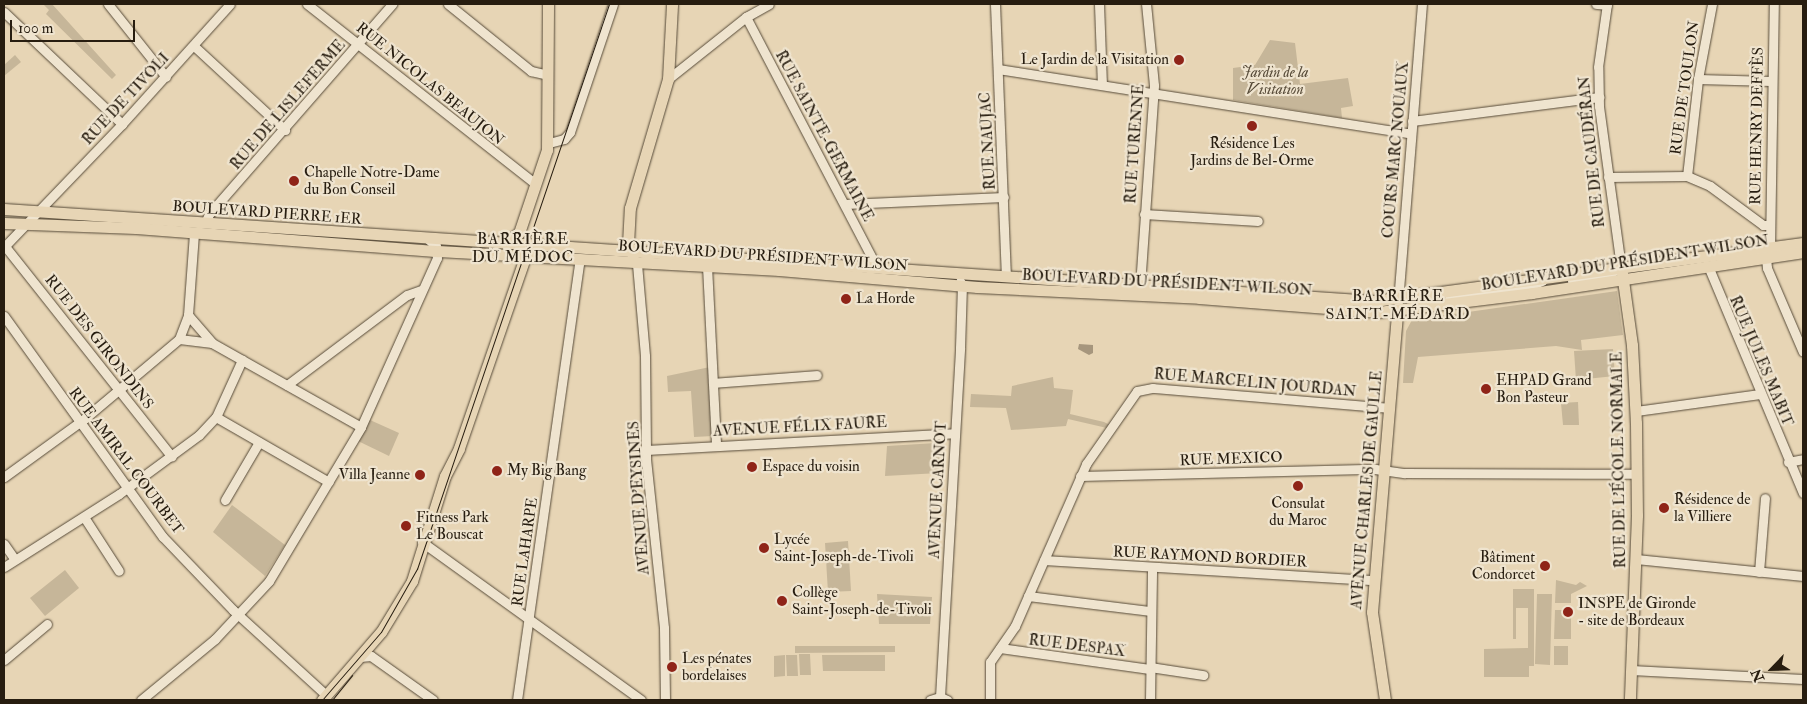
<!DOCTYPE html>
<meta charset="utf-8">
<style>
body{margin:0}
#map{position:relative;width:1807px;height:704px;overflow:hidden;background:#e7d5b5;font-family:"IM FELL Double Pica",serif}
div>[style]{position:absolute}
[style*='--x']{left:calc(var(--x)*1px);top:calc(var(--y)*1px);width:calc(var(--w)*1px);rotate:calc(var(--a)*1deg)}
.green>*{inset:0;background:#c6b699}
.water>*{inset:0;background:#a6967d}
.roads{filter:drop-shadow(0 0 1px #574b39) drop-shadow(0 0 1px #574b39)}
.minor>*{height:9px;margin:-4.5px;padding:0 4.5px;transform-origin:4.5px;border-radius:4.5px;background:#efe4cf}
.major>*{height:11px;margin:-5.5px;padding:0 5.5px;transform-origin:5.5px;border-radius:5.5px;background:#e7d5b5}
.tram>*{height:1px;margin:-0.5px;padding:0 0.5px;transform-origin:0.5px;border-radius:0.5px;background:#271d10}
.dots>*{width:14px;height:14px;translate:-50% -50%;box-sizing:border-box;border:2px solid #efe4cf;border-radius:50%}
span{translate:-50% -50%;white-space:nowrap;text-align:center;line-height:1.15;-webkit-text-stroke:4.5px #efe4cf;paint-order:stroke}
.poi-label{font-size:15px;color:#271d10}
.right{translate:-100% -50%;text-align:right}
.left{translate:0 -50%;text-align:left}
.park-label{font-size:15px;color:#574b39;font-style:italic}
.street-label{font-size:15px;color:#271d10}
.neighbourhood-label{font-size:16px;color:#271d10;letter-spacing:1px}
.frame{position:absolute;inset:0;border:5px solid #271d10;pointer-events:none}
.north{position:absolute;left:1747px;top:644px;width:50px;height:50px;-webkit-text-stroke:4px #efe4cf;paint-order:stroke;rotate:246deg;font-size:14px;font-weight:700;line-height:20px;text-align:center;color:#271d10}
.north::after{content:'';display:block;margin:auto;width:18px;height:22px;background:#271d10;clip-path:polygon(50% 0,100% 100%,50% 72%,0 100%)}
.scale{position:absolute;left:10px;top:20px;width:125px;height:22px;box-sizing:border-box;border:2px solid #271d10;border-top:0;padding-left:6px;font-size:15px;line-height:18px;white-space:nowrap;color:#271d10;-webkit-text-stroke:4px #efe4cf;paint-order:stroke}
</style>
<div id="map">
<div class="green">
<i style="clip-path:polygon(43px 4px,52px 4px,116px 75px,112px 79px,46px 14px,49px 10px)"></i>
<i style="clip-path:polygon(1270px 40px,1295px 43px,1300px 84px,1348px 78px,1353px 106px,1341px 108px,1342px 118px,1233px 100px,1233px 68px,1255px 65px)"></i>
<i style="clip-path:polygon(15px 55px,21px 62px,4px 76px,4px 65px)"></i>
<i style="clip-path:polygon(1617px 291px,1623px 335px,1581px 340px,1582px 350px,1556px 346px,1418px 357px,1413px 383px,1403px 383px,1406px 331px,1412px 320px)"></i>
<i style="clip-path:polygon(1613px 349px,1615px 376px,1576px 380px,1574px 351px)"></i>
<i style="clip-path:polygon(710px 367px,713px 436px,694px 437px,691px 391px,668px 392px,667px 376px)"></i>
<i style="clip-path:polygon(1053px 377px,1054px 388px,1073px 390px,1070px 414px,1104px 422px,1110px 425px,1107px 428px,1068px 419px,1066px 426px,1011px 430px,1006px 408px,970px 407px,971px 394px,1011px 396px,1012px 386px)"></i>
<i style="clip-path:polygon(1578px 402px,1579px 425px,1563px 425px,1561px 403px)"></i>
<i style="clip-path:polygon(370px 420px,399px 433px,389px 456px,358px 441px)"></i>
<i style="clip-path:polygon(936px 443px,940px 447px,939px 473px,885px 476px,887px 446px)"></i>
<i style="clip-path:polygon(232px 505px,285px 545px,265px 576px,213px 532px)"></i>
<i style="clip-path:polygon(848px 541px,851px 591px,828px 592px,825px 543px)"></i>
<i style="clip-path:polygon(65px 570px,79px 588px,45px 616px,30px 598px)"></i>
<i style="clip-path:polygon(1556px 580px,1576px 585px,1580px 582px,1587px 586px,1571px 594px,1571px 603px,1555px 603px)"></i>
<i style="clip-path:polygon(1513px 589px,1534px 589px,1534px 666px,1529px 666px,1529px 677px,1484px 677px,1484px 649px,1528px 648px,1528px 608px,1516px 608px,1516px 639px,1513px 639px)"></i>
<i style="clip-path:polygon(877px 594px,932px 597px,930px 624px,879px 624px)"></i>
<i style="clip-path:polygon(1537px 594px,1552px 594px,1550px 665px,1535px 664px)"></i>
<i style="clip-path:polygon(1555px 610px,1571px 610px,1571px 639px,1554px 639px)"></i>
<i style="clip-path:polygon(795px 646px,895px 646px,895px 652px,795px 653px)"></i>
<i style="clip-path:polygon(1554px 646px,1568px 646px,1568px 665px,1554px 665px)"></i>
<i style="clip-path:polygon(799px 654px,810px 654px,811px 675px,800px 675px)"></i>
<i style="clip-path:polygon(785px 655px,785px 676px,774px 677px,774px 656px)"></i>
<i style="clip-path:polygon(786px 655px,797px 655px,798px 676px,787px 676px)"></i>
<i style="clip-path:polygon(822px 655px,885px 655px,885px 671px,823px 671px)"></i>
</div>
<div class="water">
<i style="clip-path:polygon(1079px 344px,1093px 345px,1093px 353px,1089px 355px,1078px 349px)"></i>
</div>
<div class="roads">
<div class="minor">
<i style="--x:108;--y:4;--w:93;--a:51.5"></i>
<i style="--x:307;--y:4;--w:291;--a:38.2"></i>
<i style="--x:448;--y:4;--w:107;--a:38.9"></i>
<i style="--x:531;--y:71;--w:17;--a:13"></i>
<i style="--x:995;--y:4;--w:273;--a:87.7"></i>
<i style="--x:1099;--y:4;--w:80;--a:87.9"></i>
<i style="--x:1596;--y:4;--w:11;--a:5"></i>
<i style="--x:4;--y:12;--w:163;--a:43.5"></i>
<i style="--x:746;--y:17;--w:283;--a:62.4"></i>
<i style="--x:194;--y:46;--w:124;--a:42.7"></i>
<i style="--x:998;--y:69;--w:418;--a:8.9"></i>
<i style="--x:668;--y:79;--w:100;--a:-38.5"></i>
<i style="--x:746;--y:17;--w:26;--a:-29"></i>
<i style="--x:1698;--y:79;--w:73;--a:1.6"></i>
<i style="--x:1412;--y:121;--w:189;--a:-7.3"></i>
<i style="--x:549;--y:143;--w:16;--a:-15"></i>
<i style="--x:564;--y:139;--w:9;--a:-49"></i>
<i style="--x:570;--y:132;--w:135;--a:-71.4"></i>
<i style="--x:1687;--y:176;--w:98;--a:-83.5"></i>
<i style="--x:1698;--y:79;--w:76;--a:-79.4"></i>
<i style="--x:1608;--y:177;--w:79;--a:-0.7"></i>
<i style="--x:1687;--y:176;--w:25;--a:23"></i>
<i style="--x:1710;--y:186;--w:66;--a:36.3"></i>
<i style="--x:1763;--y:225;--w:6;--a:0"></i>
<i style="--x:845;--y:204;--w:159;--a:-2.5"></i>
<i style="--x:1144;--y:214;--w:114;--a:3.5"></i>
<i style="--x:205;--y:223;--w:10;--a:-66"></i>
<i style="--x:209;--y:214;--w:279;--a:-48.9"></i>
<i style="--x:4;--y:245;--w:270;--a:51.6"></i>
<i style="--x:4;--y:247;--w:170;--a:-46.2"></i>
<i style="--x:122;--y:124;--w:161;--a:-48"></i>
<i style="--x:1770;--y:248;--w:244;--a:-89.1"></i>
<i style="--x:1766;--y:258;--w:10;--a:84"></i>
<i style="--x:1767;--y:268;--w:91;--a:66.8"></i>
<i style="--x:643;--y:261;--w:7;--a:153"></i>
<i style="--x:637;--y:264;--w:92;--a:85"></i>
<i style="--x:645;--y:356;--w:103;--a:89.4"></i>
<i style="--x:646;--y:459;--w:170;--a:83.9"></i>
<i style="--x:664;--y:628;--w:72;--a:89.2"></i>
<i style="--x:707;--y:266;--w:180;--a:87.1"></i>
<i style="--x:1708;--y:266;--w:246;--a:67.3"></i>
<i style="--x:1572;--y:281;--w:38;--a:-11"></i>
<i style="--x:1609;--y:274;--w:14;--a:-30"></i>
<i style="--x:1621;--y:267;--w:162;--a:-97.8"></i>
<i style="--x:1599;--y:106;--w:39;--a:-91"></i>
<i style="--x:1598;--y:67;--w:64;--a:-81.9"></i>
<i style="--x:1136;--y:287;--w:4;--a:-14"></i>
<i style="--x:1140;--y:286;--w:201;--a:-86"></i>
<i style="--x:1154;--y:85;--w:81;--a:-95.6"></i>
<i style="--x:1449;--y:298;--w:84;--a:-8.9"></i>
<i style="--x:1532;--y:285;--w:11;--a:-22"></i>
<i style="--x:1398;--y:302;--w:299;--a:-85.4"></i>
<i style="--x:188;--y:315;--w:37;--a:49"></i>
<i style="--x:212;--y:343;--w:33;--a:-173"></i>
<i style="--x:179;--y:339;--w:26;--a:-69"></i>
<i style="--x:188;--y:315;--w:82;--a:-85.8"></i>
<i style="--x:4;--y:316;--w:272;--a:54.3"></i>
<i style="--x:163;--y:537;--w:101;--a:46.2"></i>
<i style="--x:233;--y:610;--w:126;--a:42.4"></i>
<i style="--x:212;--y:343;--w:171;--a:29.4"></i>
<i style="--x:713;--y:383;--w:104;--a:-4.4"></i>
<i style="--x:287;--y:385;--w:150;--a:-36.9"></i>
<i style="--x:407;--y:295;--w:15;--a:-20"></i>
<i style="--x:1636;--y:411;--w:125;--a:-7.8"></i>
<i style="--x:216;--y:417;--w:130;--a:29.9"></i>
<i style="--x:646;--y:450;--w:309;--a:-3.1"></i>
<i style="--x:1788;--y:462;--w:15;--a:-11"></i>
<i style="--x:1080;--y:476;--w:295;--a:-1.4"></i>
<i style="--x:1375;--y:469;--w:30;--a:8"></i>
<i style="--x:1405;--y:473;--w:232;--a:0.2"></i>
<i style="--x:4;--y:477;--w:99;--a:-35.9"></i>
<i style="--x:84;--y:419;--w:124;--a:-40.1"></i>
<i style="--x:225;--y:500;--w:67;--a:-59.6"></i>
<i style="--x:84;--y:517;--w:64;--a:57.1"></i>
<i style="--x:422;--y:542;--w:270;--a:35.8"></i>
<i style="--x:4;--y:544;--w:19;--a:55"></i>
<i style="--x:1636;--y:559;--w:168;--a:5.8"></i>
<i style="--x:1044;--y:560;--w:331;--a:3.5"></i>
<i style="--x:4;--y:567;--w:136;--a:-32.4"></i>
<i style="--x:119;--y:494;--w:99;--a:-36.4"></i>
<i style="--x:199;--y:435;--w:25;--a:-47"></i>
<i style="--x:216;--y:417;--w:63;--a:-65.5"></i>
<i style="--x:1759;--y:572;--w:74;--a:-85.4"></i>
<i style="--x:1028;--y:596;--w:124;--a:7"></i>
<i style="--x:1000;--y:648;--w:151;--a:8"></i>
<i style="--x:360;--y:657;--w:11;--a:-5"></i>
<i style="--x:371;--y:656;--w:76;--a:35.4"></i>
<i style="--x:4;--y:660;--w:56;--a:-39.9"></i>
<i style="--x:1150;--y:667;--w:54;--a:8.6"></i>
<i style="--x:1631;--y:670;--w:172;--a:3"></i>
<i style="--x:940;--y:697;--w:350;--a:-86.7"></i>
<i style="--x:960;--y:348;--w:63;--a:-88.2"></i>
<i style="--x:962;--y:285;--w:4;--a:-117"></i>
<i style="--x:141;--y:700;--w:96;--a:-39.5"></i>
<i style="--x:215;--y:639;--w:79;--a:-47"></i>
<i style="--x:269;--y:581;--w:179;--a:-59.1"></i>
<i style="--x:361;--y:427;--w:185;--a:-65.8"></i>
<i style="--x:437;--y:258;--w:12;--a:-95"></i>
<i style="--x:436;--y:246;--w:11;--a:-139"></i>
<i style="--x:517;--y:700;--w:445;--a:-81.9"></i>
<i style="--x:930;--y:700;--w:10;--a:-17"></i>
<i style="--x:940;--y:697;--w:8;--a:23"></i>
<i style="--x:990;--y:700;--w:38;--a:-90"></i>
<i style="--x:990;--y:662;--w:44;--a:-55.2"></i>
<i style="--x:1015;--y:626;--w:177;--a:-66.3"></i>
<i style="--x:1086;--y:464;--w:89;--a:-55.1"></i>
<i style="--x:1137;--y:391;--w:16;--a:-11"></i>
<i style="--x:1153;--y:388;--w:237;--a:4.8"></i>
<i style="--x:1150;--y:700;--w:133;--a:-89.1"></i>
</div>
<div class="major">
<i style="--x:4;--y:209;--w:1373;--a:3.84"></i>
<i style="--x:1374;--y:301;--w:433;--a:-7.7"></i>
<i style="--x:4;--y:223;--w:132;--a:2.2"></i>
<i style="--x:136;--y:228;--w:303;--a:4.4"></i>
<i style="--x:438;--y:251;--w:342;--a:3.2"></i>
<i style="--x:779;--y:270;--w:199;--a:4.9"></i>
<i style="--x:977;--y:287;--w:222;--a:2.8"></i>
<i style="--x:1199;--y:298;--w:180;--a:4.5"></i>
<i style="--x:1378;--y:312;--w:155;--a:-7"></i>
<i style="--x:1532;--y:293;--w:274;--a:-8.6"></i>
<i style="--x:506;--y:243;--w:16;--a:-38"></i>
<i style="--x:519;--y:233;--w:88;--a:-71.4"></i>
<i style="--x:547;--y:150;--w:146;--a:-89.6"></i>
<i style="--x:633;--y:255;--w:12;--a:-114"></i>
<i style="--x:628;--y:244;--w:36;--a:-87"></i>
<i style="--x:630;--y:208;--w:134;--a:-73.6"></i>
<i style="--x:668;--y:79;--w:75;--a:-86.9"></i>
<i style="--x:1622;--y:273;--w:73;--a:82.1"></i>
<i style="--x:1632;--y:345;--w:78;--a:87.1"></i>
<i style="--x:1636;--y:423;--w:92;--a:89.4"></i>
<i style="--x:1637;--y:515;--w:185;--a:92.2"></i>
<i style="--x:322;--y:700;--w:90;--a:-49.1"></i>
<i style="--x:381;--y:632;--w:60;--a:-58.7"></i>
<i style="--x:412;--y:581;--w:110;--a:-72.6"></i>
<i style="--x:445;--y:476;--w:31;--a:-63"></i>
<i style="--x:459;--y:448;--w:202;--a:-70.9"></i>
<i style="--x:1385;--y:700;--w:89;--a:-98.4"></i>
<i style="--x:1372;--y:612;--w:301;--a:-85.2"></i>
</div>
</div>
<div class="tram">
<i style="--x:322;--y:700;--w:90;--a:-49.1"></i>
<i style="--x:381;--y:632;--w:73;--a:-60.3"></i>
<i style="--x:417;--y:569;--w:597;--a:-71.23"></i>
<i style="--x:332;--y:700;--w:32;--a:-51"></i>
</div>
<div class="dots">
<i style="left:1179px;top:60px;background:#8f2418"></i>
<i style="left:1252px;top:126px;background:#8f2418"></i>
<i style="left:294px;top:181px;background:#8f2418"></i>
<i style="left:846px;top:299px;background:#8f2418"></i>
<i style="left:1486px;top:389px;background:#8f2418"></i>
<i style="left:752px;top:467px;background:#8f2418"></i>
<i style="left:497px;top:471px;background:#8f2418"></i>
<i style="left:420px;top:475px;background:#8f2418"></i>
<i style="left:1298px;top:486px;background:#8f2418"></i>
<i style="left:1664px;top:508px;background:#8f2418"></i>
<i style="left:406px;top:526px;background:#8f2418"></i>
<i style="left:764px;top:548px;background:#8f2418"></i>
<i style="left:1545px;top:566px;background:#8f2418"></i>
<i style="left:782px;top:601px;background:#8f2418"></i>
<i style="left:1568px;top:612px;background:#8f2418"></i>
<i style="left:672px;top:667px;background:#8f2418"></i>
</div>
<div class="poi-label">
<span class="right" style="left:1169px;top:60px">Le Jardin de la Visitation</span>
<span style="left:1252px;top:152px">Résidence Les<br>Jardins de Bel-Orme</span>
<span class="left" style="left:304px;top:181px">Chapelle Notre-Dame<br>du Bon Conseil</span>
<span class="left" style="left:856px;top:299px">La Horde</span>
<span class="left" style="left:1496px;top:389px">EHPAD Grand<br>Bon Pasteur</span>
<span class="left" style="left:762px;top:467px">Espace du voisin</span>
<span class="left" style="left:507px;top:471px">My Big Bang</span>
<span class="right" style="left:410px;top:475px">Villa Jeanne</span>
<span class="left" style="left:1674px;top:508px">Résidence de<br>la Villiere</span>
<span style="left:1298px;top:512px">Consulat<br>du Maroc</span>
<span class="left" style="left:416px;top:526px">Fitness Park<br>Le Bouscat</span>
<span class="left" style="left:774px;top:548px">Lycée<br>Saint-Joseph-de-Tivoli</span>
<span class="right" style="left:1535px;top:566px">Bâtiment<br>Condorcet</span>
<span class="left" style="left:792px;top:601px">Collège<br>Saint-Joseph-de-Tivoli</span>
<span class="left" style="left:1578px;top:612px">INSPE de Gironde<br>- site de Bordeaux</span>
<span class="left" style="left:682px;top:667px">Les pénates<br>bordelaises</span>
</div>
<div class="park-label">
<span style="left:1275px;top:81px">Jardin de la<br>Visitation</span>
</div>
<div class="street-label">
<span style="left:430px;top:84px;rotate:39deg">RUE NICOLAS BEAUJON</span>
<span style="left:1685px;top:88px;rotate:-82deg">RUE DE TOULON</span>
<span style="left:126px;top:99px;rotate:-47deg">RUE DE TIVOLI</span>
<span style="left:288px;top:105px;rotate:-49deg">RUE DE LISLEFERME</span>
<span style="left:1757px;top:126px;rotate:-89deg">RUE HENRY DEFFÈS</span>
<span style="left:824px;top:136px;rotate:62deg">RUE SAINTE-GERMAINE</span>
<span style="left:988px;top:141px;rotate:-93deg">RUE NAUJAC</span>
<span style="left:1135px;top:144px;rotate:-86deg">RUE TURENNE</span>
<span style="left:1396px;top:150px;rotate:-85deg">COURS MARC NOUAUX</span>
<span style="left:1592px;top:152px;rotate:-96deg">RUE DE CAUDÉRAN</span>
<span style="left:267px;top:213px;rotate:4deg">BOULEVARD PIERRE 1ER</span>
<span style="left:763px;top:256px;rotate:4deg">BOULEVARD DU PRÉSIDENT WILSON</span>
<span style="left:1625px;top:263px;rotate:-9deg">BOULEVARD DU PRÉSIDENT WILSON</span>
<span style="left:1167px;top:283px;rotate:3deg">BOULEVARD DU PRÉSIDENT WILSON</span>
<span style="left:99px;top:342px;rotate:52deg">RUE DES GIRONDINS</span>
<span style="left:1761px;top:361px;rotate:67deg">RUE JULES MABIT</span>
<span style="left:1255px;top:383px;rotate:5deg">RUE MARCELIN JOURDAN</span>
<span style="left:800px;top:427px;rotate:-3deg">AVENUE FÉLIX FAURE</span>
<span style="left:1231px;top:459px;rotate:-2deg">RUE MEXICO</span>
<span style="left:1619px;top:460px;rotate:-91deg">RUE DE L'ÉCOLE NORMALE</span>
<span style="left:126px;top:461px;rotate:53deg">RUE AMIRAL COURBET</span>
<span style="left:938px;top:490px;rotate:-87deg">AVENUE CARNOT</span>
<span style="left:1367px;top:490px;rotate:-85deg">AVENUE CHARLES DE GAULLE</span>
<span style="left:639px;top:498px;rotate:-94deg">AVENUE D'EYSINES</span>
<span style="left:525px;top:552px;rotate:-82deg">RUE LAHARPE</span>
<span style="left:1210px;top:557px;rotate:3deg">RUE RAYMOND BORDIER</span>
<span style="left:1077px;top:646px;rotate:7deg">RUE DESPAX</span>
</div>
<div class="neighbourhood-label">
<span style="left:523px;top:248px">BARRIÈRE<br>DU MÉDOC</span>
<span style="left:1398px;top:305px">BARRIÈRE<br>SAINT-MÉDARD</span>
</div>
<div class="frame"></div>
<div class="north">N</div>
<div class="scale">100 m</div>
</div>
